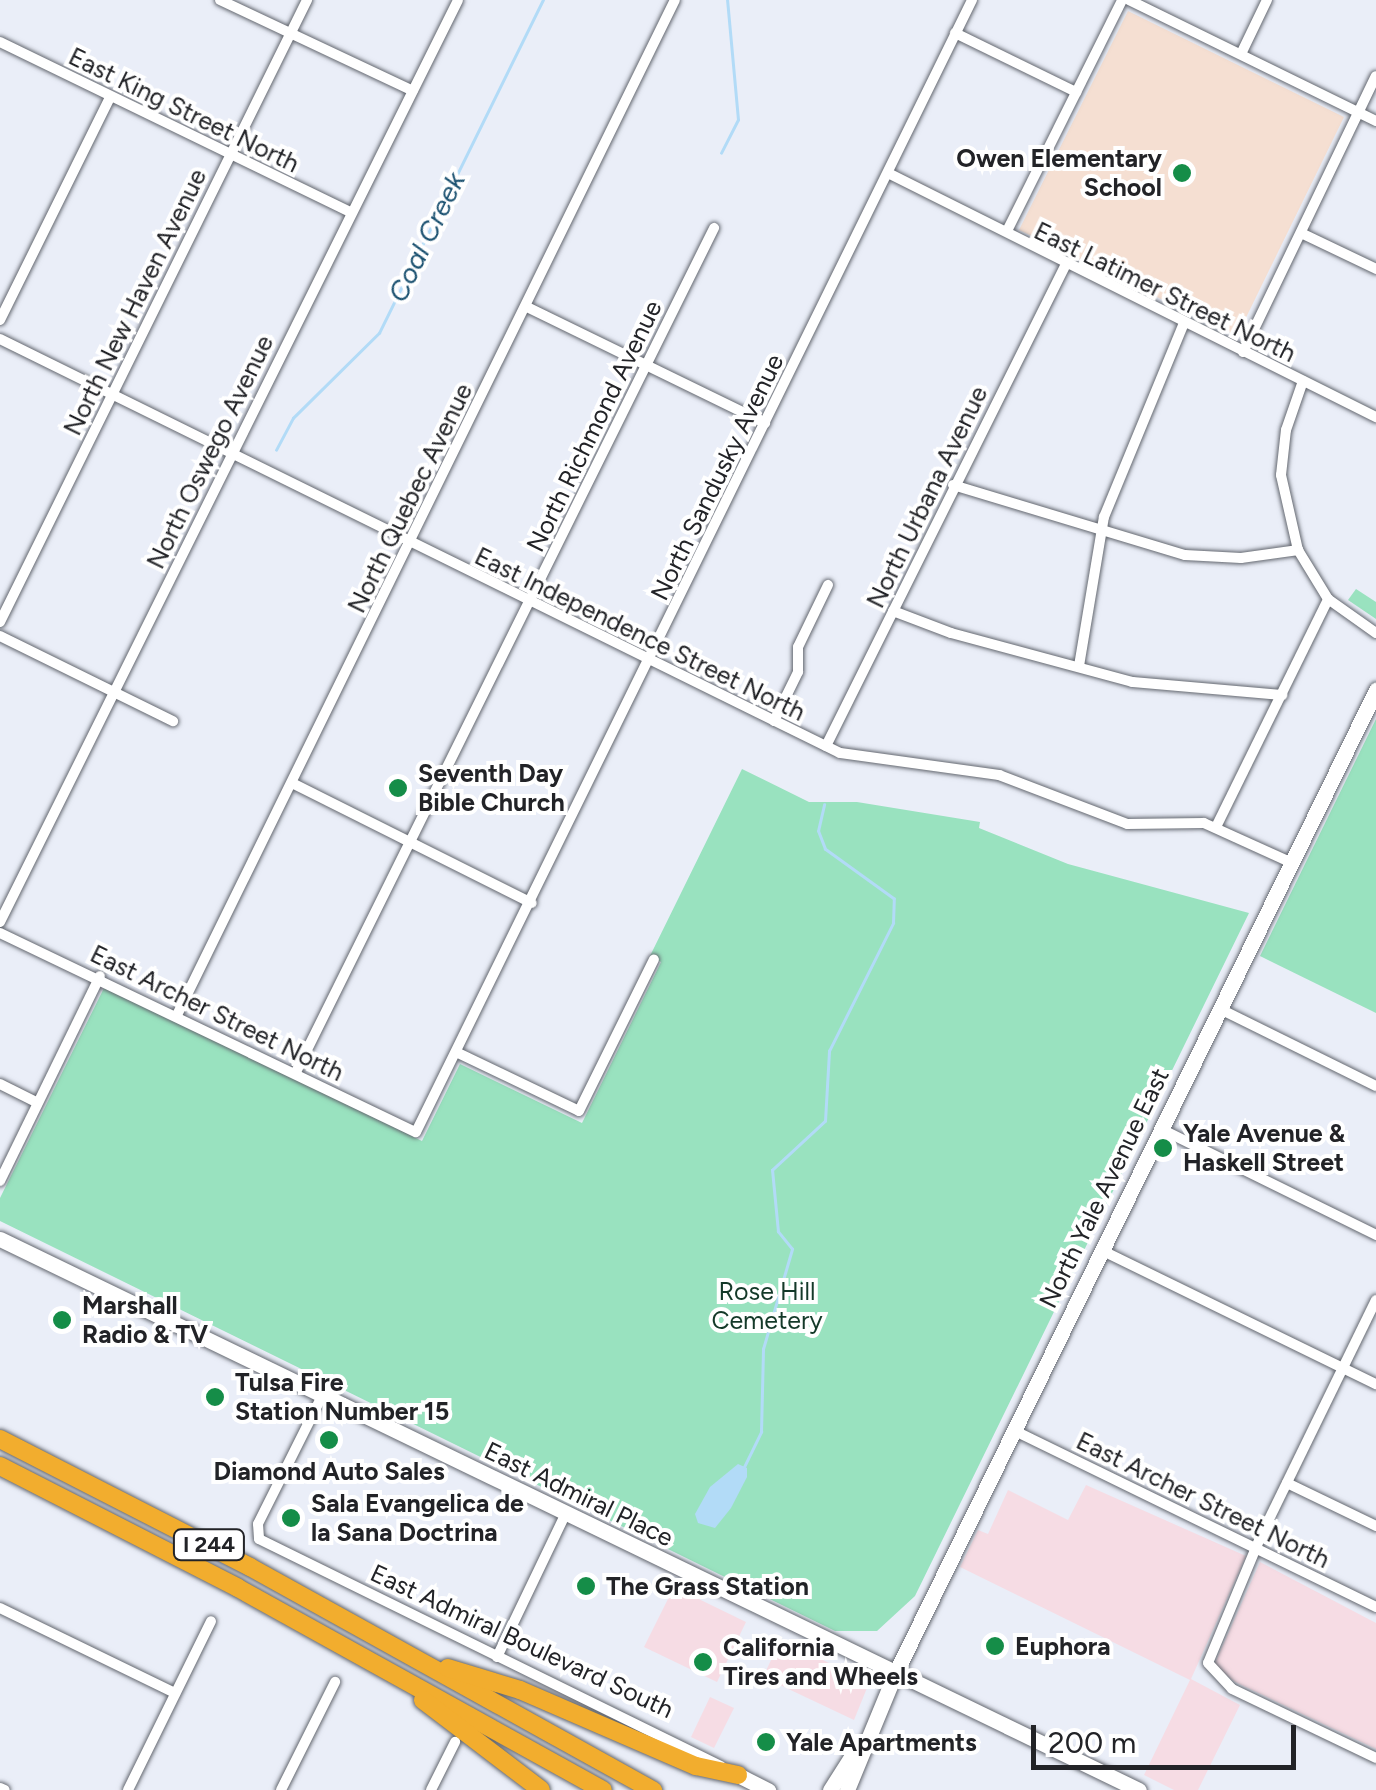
<!DOCTYPE html>
<style>
body{margin:0}
#map{position:relative;width:1376px;height:1790px;overflow:hidden;background:#eaeef8;font-family:Figtree,sans-serif}
div>[style]{position:absolute}
[style*='--x']{left:calc(var(--x)*1px);top:calc(var(--y)*1px);width:calc(var(--w)*1px);rotate:calc(var(--a)*1deg)}
.industrial>*{inset:0;background:#f6dce4}
.education>*{inset:0;background:#f5dfd2}
.green>*{inset:0;background:#99e2bf}
.water>*{inset:0;background:#b2dbf7}
.stream>*{height:2.5px;margin:-1.25px;padding:0 1.25px;transform-origin:1.25px;border-radius:1.25px;background:#b2dbf7}
.roads{filter:drop-shadow(0 0 2px #63676f) drop-shadow(0 0 2px #63676f)}
.street>*{height:10px;margin:-5px;padding:0 5px;transform-origin:5px;border-radius:5px;background:#fff}
.secondary>*{height:15px;margin:-7.5px;padding:0 7.5px;transform-origin:7.5px;border-radius:7.5px;background:#fff}
.highway>*{height:18px;margin:-9px;padding:0 9px;transform-origin:9px;border-radius:9px;background:#f2ad2e}
.dots>*{width:28px;height:28px;translate:-50% -50%;box-sizing:border-box;border:5px solid #fff;border-radius:50%}
span{translate:-50% -50%;white-space:nowrap;text-align:center;line-height:1.15;-webkit-text-stroke:8px #fff;paint-order:stroke}
.shield-label span{padding:2px 8px;background:#fff;border:2px solid;border-radius:8px;-webkit-text-stroke-width:0}
.shield-label{font-size:22px;color:#222327;font-weight:700}
.street-label{font-size:25px;color:#222327}
.poi-label{font-size:25px;color:#222327;font-weight:700}
.right{translate:-100% -50%;text-align:right}
.left{translate:0 -50%;text-align:left}
.park-label{font-size:25px;color:#143929}
.water-label{font-size:28px;color:#1c5271;font-style:italic}
.scale{position:absolute;left:1031px;top:1725px;width:265px;height:45px;box-sizing:border-box;border:5px solid #222327;border-top:0;padding-left:12px;font-size:30px;line-height:35px;white-space:nowrap;color:#222327;-webkit-text-stroke:8px #fff;paint-order:stroke}
</style>
<div id="map">
<div class="industrial">
<i style="clip-path:polygon(1086px 1485px,1246px 1556px,1191px 1679px,1240px 1705px,1198px 1790px,1174px 1790px,1144px 1775px,1190px 1680px,960px 1567px,978px 1530px,988px 1534px,1008px 1490px,1068px 1520px)"></i>
<i style="clip-path:polygon(1260px 1562px,1376px 1623px,1376px 1749px,1235px 1682px,1214px 1665px)"></i>
<i style="clip-path:polygon(674px 1587px,746px 1622px,717px 1682px,644px 1647px)"></i>
<i style="clip-path:polygon(781px 1639px,869px 1683px,854px 1720px,763px 1677px)"></i>
<i style="clip-path:polygon(710px 1697px,734px 1708px,714px 1748px,691px 1737px)"></i>
</div>
<div class="education">
<i style="clip-path:polygon(1128px 11px,1344px 117px,1237px 336px,1019px 230px)"></i>
</div>
<div class="green">
<i style="clip-path:polygon(1356px 589px,1376px 602px,1376px 619px,1348px 600px)"></i>
<i style="clip-path:polygon(1376px 719px,1376px 1013px,1260px 956px)"></i>
<i style="clip-path:polygon(742px 769px,809px 802px,857px 802px,980px 822px,979px 828px,1068px 864px,1249px 913px,915px 1596px,877px 1631px,835px 1631px,0 1221px,0 1198px,105px 986px,422px 1141px,460px 1064px,582px 1123px,661px 962px,650px 956px)"></i>
</div>
<div class="water">
<i style="clip-path:polygon(738px 1464px,747px 1468px,747px 1477px,731px 1508px,715px 1528px,698px 1523px,695px 1514px,710px 1487px)"></i>
</div>
<div class="stream">
<i style="--x:721;--y:153;--w:37;--a:-63"></i>
<i style="--x:738;--y:120;--w:121;--a:-95.2"></i>
<i style="--x:276;--y:450;--w:36;--a:-62"></i>
<i style="--x:293;--y:418;--w:121;--a:-44.7"></i>
<i style="--x:379;--y:333;--w:371;--a:-63.8"></i>
<i style="--x:744;--y:1467;--w:39;--a:-64"></i>
<i style="--x:761;--y:1432;--w:83;--a:-88.6"></i>
<i style="--x:763;--y:1349;--w:104;--a:-73.8"></i>
<i style="--x:792;--y:1249;--w:22;--a:-129"></i>
<i style="--x:778;--y:1232;--w:62;--a:-95.5"></i>
<i style="--x:772;--y:1170;--w:72;--a:-42.8"></i>
<i style="--x:825;--y:1121;--w:70;--a:-86.7"></i>
<i style="--x:829;--y:1051;--w:143;--a:-63.4"></i>
<i style="--x:893;--y:923;--w:24;--a:-88"></i>
<i style="--x:894;--y:899;--w:85;--a:-144.1"></i>
<i style="--x:825;--y:849;--w:19;--a:-111"></i>
<i style="--x:818;--y:831;--w:27;--a:-77"></i>
</div>
<div class="roads">
<div class="street">
<i style="--x:220;--y:0;--w:213;--a:25.2"></i>
<i style="--x:1129;--y:0;--w:275;--a:26.1"></i>
<i style="--x:955;--y:33;--w:135;--a:26"></i>
<i style="--x:0;--y:42;--w:391;--a:25.9"></i>
<i style="--x:1241;--y:54;--w:60;--a:-64.3"></i>
<i style="--x:888;--y:173;--w:546;--a:26.57"></i>
<i style="--x:1007;--y:231;--w:258;--a:-63.5"></i>
<i style="--x:1301;--y:233;--w:83;--a:25.6"></i>
<i style="--x:527;--y:307;--w:265;--a:26"></i>
<i style="--x:0;--y:320;--w:249;--a:-63.7"></i>
<i style="--x:0;--y:339;--w:936;--a:26.24"></i>
<i style="--x:840;--y:753;--w:161;--a:7.9"></i>
<i style="--x:999;--y:775;--w:137;--a:20.9"></i>
<i style="--x:1127;--y:824;--w:77;--a:-0.7"></i>
<i style="--x:1204;--y:823;--w:97;--a:24.4"></i>
<i style="--x:1243;--y:352;--w:306;--a:-64.3"></i>
<i style="--x:953;--y:485;--w:242;--a:16.8"></i>
<i style="--x:1185;--y:555;--w:56;--a:3.1"></i>
<i style="--x:1241;--y:558;--w:58;--a:-8"></i>
<i style="--x:1298;--y:550;--w:57;--a:58.5"></i>
<i style="--x:1328;--y:599;--w:59;--a:35.3"></i>
<i style="--x:1298;--y:550;--w:77;--a:-102.8"></i>
<i style="--x:1281;--y:475;--w:45;--a:-83.7"></i>
<i style="--x:1286;--y:430;--w:52;--a:-70.9"></i>
<i style="--x:893;--y:611;--w:62;--a:20.8"></i>
<i style="--x:951;--y:633;--w:188;--a:15.1"></i>
<i style="--x:1132;--y:682;--w:151;--a:5"></i>
<i style="--x:0;--y:622;--w:694;--a:-63.73"></i>
<i style="--x:0;--y:636;--w:193;--a:26.2"></i>
<i style="--x:1079;--y:666;--w:151;--a:-80.5"></i>
<i style="--x:1104;--y:517;--w:210;--a:-67.6"></i>
<i style="--x:774;--y:721;--w:55;--a:-63.9"></i>
<i style="--x:798;--y:672;--w:25;--a:-90"></i>
<i style="--x:798;--y:647;--w:69;--a:-64.2"></i>
<i style="--x:826;--y:746;--w:536;--a:-63.53"></i>
<i style="--x:292;--y:783;--w:268;--a:26.6"></i>
<i style="--x:1216;--y:827;--w:254;--a:-63.8"></i>
<i style="--x:0;--y:922;--w:1029;--a:-63.58"></i>
<i style="--x:0;--y:933;--w:461;--a:25.6"></i>
<i style="--x:416;--y:1132;--w:1261;--a:-63.84"></i>
<i style="--x:1220;--y:1009;--w:174;--a:26.3"></i>
<i style="--x:178;--y:1013;--w:1128;--a:-63.87"></i>
<i style="--x:456;--y:1052;--w:136;--a:25.6"></i>
<i style="--x:579;--y:1111;--w:169;--a:-63.7"></i>
<i style="--x:296;--y:1072;--w:942;--a:-63.65"></i>
<i style="--x:0;--y:1084;--w:42;--a:26.6"></i>
<i style="--x:1161;--y:1129;--w:240;--a:26.2"></i>
<i style="--x:0;--y:1181;--w:228;--a:-64"></i>
<i style="--x:1101;--y:1250;--w:306;--a:26"></i>
<i style="--x:1376;--y:1300;--w:265;--a:116"></i>
<i style="--x:1260;--y:1538;--w:135;--a:112.6"></i>
<i style="--x:1208;--y:1663;--w:35;--a:47"></i>
<i style="--x:1232;--y:1689;--w:160;--a:25.6"></i>
<i style="--x:322;--y:1396;--w:143;--a:116.6"></i>
<i style="--x:258;--y:1524;--w:15;--a:86"></i>
<i style="--x:259;--y:1539;--w:515;--a:26.17"></i>
<i style="--x:1013;--y:1430;--w:404;--a:26"></i>
<i style="--x:1287;--y:1483;--w:99;--a:25.8"></i>
<i style="--x:0;--y:1608;--w:195;--a:25.9"></i>
<i style="--x:497;--y:1657;--w:157;--a:-64.4"></i>
<i style="--x:0;--y:1788;--w:5;--a:22"></i>
<i style="--x:128;--y:1790;--w:188;--a:-63.8"></i>
<i style="--x:281;--y:1790;--w:121;--a:-63.4"></i>
<i style="--x:431;--y:1790;--w:54;--a:-63.4"></i>
</div>
<div class="secondary">
<i style="--x:0;--y:1239;--w:1265;--a:25.82"></i>
<i style="--x:738;--y:1775;--w:34;--a:27"></i>
<i style="--x:830;--y:1790;--w:52;--a:-57.5"></i>
<i style="--x:847;--y:1790;--w:123;--a:-67.6"></i>
<i style="--x:894;--y:1676;--w:1098;--a:-63.95"></i>
</div>
<div class="highway">
<i style="--x:0;--y:1439;--w:281;--a:27.1"></i>
<i style="--x:250;--y:1567;--w:461;--a:29"></i>
<i style="--x:0;--y:1466;--w:267;--a:27.1"></i>
<i style="--x:238;--y:1588;--w:417;--a:29"></i>
<i style="--x:448;--y:1668;--w:75;--a:17"></i>
<i style="--x:520;--y:1690;--w:192;--a:23.4"></i>
<i style="--x:696;--y:1766;--w:43;--a:12.1"></i>
<i style="--x:423;--y:1700;--w:148;--a:37.3"></i>
</div>
</div>
<div class="dots">
<i style="left:1182px;top:173px;background:#158d48"></i>
<i style="left:398px;top:788px;background:#158d48"></i>
<i style="left:1163px;top:1148px;background:#158d48"></i>
<i style="left:62px;top:1320px;background:#158d48"></i>
<i style="left:215px;top:1397px;background:#158d48"></i>
<i style="left:329px;top:1440px;background:#158d48"></i>
<i style="left:291px;top:1518px;background:#158d48"></i>
<i style="left:586px;top:1586px;background:#158d48"></i>
<i style="left:995px;top:1646px;background:#158d48"></i>
<i style="left:703px;top:1662px;background:#158d48"></i>
<i style="left:766px;top:1742px;background:#158d48"></i>
</div>
<div class="shield-label">
<span style="left:209px;top:1545px">I 244</span>
</div>
<div class="street-label">
<span style="left:184px;top:110px;rotate:26deg">East King Street North</span>
<span style="left:1165px;top:292px;rotate:26deg">East Latimer Street North</span>
<span style="left:135px;top:302px;rotate:-64deg">North New Haven Avenue</span>
<span style="left:594px;top:426px;rotate:-64deg">North Richmond Avenue</span>
<span style="left:210px;top:452px;rotate:-64deg">North Oswego Avenue</span>
<span style="left:717px;top:477px;rotate:-64deg">North Sandusky Avenue</span>
<span style="left:927px;top:497px;rotate:-64deg">North Urbana Avenue</span>
<span style="left:410px;top:498px;rotate:-64deg">North Quebec Avenue</span>
<span style="left:640px;top:634px;rotate:26deg">East Independence Street North</span>
<span style="left:217px;top:1013px;rotate:26deg">East Archer Street North</span>
<span style="left:1104px;top:1188px;rotate:-64deg">North Yale Avenue East</span>
<span style="left:579px;top:1494px;rotate:26deg">East Admiral Place</span>
<span style="left:1203px;top:1500px;rotate:26deg">East Archer Street North</span>
<span style="left:522px;top:1641px;rotate:25deg">East Admiral Boulevard South</span>
</div>
<div class="poi-label">
<span class="right" style="left:1162px;top:173px">Owen Elementary<br>School</span>
<span class="left" style="left:418px;top:788px">Seventh Day<br>Bible Church</span>
<span class="left" style="left:1183px;top:1148px">Yale Avenue &amp;<br>Haskell Street</span>
<span class="left" style="left:82px;top:1320px">Marshall<br>Radio &amp; TV</span>
<span class="left" style="left:235px;top:1397px">Tulsa Fire<br>Station Number 15</span>
<span style="left:329px;top:1471px">Diamond Auto Sales</span>
<span class="left" style="left:311px;top:1518px">Sala Evangelica de<br>la Sana Doctrina</span>
<span class="left" style="left:606px;top:1586px">The Grass Station</span>
<span class="left" style="left:1015px;top:1646px">Euphora</span>
<span class="left" style="left:723px;top:1662px">California<br>Tires and Wheels</span>
<span class="left" style="left:786px;top:1742px">Yale Apartments</span>
</div>
<div class="park-label">
<span style="left:767px;top:1306px">Rose Hill<br>Cemetery</span>
</div>
<div class="water-label">
<span style="left:426px;top:237px;rotate:-64deg">Coal Creek</span>
</div>
<div class="scale">200 m</div>
</div>
